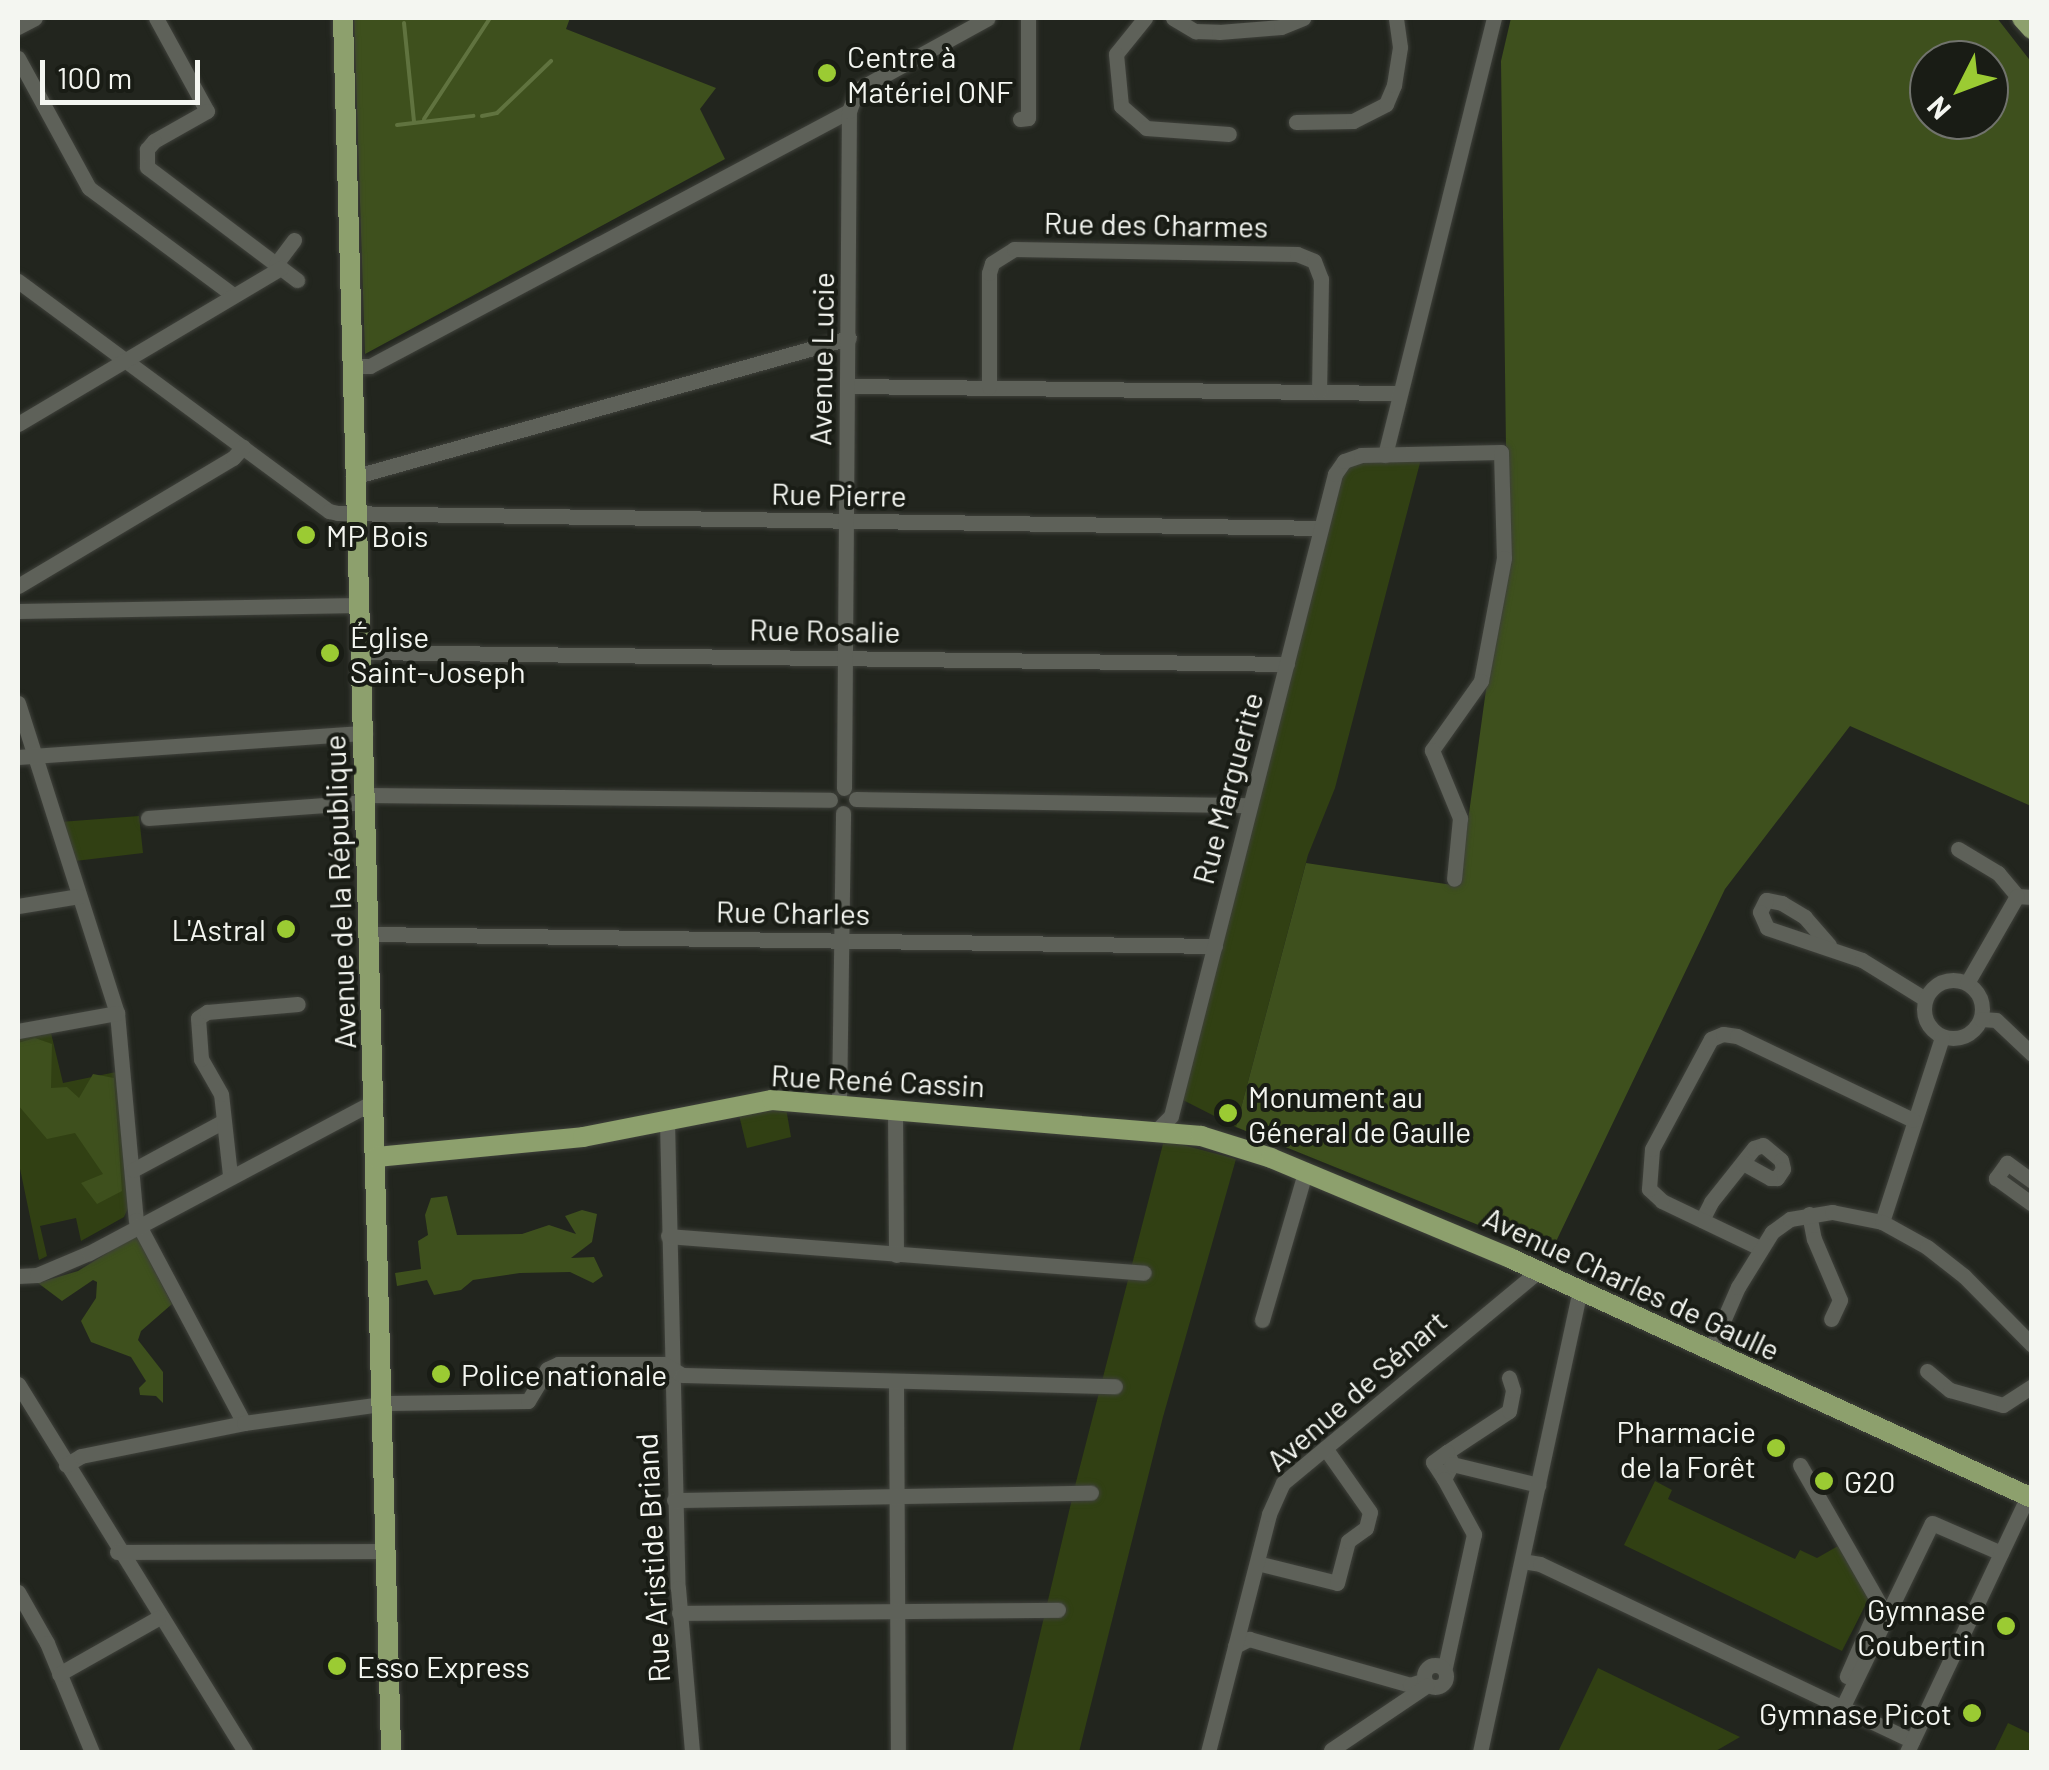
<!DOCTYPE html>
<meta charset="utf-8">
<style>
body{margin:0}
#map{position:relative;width:2049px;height:1770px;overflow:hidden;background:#22251e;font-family:Barlow,sans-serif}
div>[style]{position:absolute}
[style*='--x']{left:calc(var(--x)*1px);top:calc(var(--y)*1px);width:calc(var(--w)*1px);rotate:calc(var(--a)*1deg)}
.green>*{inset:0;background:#314013}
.forest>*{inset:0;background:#3e501d}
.stream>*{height:4px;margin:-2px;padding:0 2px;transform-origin:2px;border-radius:2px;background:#60733f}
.roads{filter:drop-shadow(0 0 2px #3f413b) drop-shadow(0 0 2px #3f413b)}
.minor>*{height:15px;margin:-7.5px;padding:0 7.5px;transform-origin:7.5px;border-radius:7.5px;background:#5e6159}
.minor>.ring{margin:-7.5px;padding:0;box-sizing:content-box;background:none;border:15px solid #5e6159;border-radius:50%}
.major>*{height:20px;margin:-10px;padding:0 10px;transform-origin:10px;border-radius:10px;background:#8da06d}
.dots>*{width:28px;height:28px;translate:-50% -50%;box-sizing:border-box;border:5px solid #191c15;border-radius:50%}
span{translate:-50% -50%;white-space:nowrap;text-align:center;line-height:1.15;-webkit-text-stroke:8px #191c15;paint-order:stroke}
.poi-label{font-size:30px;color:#f4f6f1}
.left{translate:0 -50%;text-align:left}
.right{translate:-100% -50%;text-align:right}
.street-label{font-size:30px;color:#f4f6f1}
.frame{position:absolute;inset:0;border:20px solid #f4f6f1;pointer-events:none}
.north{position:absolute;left:1909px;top:40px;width:100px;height:100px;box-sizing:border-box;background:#191c15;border:2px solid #71736d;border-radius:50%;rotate:228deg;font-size:28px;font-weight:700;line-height:40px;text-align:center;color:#f4f6f1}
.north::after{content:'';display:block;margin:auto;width:35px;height:45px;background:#9bcb33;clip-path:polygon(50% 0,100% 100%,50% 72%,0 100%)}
.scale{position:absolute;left:40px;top:60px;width:160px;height:45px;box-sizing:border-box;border:5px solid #f4f6f1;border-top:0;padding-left:12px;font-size:30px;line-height:35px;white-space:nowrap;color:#f4f6f1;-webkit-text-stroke:8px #191c15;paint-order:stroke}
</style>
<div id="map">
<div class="green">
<i style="clip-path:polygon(1421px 459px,1335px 788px,1308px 855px,1236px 1127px,1179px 1098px,1342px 470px,1355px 460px)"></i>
<i style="clip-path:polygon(139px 816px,143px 853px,75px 861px,60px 822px)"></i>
<i style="clip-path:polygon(51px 1033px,63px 1083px,116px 1072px,128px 1208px,124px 1217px,81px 1241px,76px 1218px,40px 1226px,47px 1256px,39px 1260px,18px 1159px,18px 1038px)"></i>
<i style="clip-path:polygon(786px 1108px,791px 1137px,747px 1148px,739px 1115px)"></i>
<i style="clip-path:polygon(1164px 1140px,1236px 1159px,1163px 1417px,1079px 1752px,1012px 1752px,1076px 1482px)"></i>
<i style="clip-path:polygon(1655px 1481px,1672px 1490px,1668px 1499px,1795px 1559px,1800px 1550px,1817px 1558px,1838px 1546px,1869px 1598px,1842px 1651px,1624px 1545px)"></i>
<i style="clip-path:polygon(1598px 1668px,1740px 1737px,1714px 1752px,1558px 1752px)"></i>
<i style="clip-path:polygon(2008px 1723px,2031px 1734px,2031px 1752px,1994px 1752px)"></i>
</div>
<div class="forest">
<i style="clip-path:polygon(354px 18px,570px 18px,566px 29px,716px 88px,700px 109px,725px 159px,365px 354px)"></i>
<i style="clip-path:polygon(evenodd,1511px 18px,1997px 18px,2032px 63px,2031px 806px,1850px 726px,1725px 889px,1550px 1254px,1236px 1127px,1306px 863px,1459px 886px,1492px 646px,1506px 448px,1501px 61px,1511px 18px,1929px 60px,1989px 60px,1989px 120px,1929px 120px,1929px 60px)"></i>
<i style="clip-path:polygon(35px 1038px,52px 1044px,51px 1088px,67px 1087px,79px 1098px,93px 1074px,114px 1078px,122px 1191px,97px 1204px,81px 1183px,103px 1174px,75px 1133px,47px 1139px,18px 1105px,18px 1043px)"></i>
<i style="clip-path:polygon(447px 1196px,457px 1235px,522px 1234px,549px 1225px,576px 1234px,565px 1216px,582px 1210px,597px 1214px,592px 1242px,571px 1258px,594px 1257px,603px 1276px,593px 1283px,570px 1272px,520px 1273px,473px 1280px,461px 1290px,434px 1295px,427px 1280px,397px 1286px,395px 1273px,421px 1269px,418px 1241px,428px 1235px,425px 1215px,431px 1198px)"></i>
<i style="clip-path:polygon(136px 1235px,172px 1304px,141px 1331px,138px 1340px,163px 1372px,163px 1403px,156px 1396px,140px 1395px,139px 1388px,146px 1381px,131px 1357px,91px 1342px,81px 1321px,96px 1298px,97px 1282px,93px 1280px,62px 1301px,38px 1283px,78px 1271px)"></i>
</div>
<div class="stream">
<i style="--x:404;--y:23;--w:99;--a:84.2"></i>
<i style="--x:482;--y:116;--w:15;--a:-11"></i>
<i style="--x:497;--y:113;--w:75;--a:-43.9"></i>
<i style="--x:424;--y:119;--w:121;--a:-56.8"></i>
<i style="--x:397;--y:125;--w:77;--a:-6.8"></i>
</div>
<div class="roads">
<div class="minor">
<i style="--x:156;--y:18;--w:106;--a:61.3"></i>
<i style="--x:207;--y:111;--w:61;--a:150.5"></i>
<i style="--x:154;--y:141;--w:11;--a:131"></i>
<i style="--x:147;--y:149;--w:18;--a:90"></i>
<i style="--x:147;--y:167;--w:188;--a:37"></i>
<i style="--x:1145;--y:18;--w:46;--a:128.9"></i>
<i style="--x:1116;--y:54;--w:52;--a:84.5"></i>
<i style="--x:1121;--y:106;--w:33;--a:41"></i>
<i style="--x:1146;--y:128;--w:83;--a:4.1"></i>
<i style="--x:1173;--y:18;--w:26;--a:31"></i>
<i style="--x:1195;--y:31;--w:24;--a:2"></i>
<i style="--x:1219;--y:32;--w:62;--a:-4.6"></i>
<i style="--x:1281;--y:27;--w:24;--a:-22"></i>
<i style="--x:18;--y:27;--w:19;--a:-28"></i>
<i style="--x:18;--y:58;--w:148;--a:61.4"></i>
<i style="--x:89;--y:188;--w:179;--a:36.6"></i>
<i style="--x:1020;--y:119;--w:8;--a:-7"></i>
<i style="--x:1028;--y:118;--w:100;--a:-90"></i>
<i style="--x:1296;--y:122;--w:57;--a:-1"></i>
<i style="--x:1353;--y:121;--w:37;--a:-27"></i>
<i style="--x:1386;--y:104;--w:21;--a:-67"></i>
<i style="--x:1394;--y:85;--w:38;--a:-81"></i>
<i style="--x:1400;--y:47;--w:29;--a:-98"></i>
<i style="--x:276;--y:264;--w:30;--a:-53"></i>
<i style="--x:18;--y:281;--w:387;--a:36.5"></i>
<i style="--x:329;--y:511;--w:9;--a:13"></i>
<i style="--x:338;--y:513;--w:983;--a:0.87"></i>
<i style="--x:350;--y:366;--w:20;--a:0"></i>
<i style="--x:370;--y:366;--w:543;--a:-28.03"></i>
<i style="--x:848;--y:386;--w:550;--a:0.73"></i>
<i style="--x:989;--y:387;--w:114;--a:-90"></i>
<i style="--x:989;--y:273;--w:10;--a:-73"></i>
<i style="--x:992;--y:263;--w:26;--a:-32"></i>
<i style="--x:1014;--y:249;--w:283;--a:1"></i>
<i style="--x:1297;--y:254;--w:18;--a:22"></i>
<i style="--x:1314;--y:261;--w:19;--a:69"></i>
<i style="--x:1321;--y:279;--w:112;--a:91"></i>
<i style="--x:18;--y:424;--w:306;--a:-30.7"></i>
<i style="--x:1385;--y:455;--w:450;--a:-76"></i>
<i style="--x:353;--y:477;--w:515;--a:-15.66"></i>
<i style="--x:18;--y:586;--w:250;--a:-30.8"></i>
<i style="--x:233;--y:458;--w:15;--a:-48"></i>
<i style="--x:18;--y:611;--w:342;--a:-1"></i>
<i style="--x:363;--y:652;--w:924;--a:0.74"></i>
<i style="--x:18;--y:703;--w:325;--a:72.3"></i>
<i style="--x:117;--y:1013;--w:208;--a:84.8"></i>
<i style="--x:136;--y:1220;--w:230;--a:62"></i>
<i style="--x:18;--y:757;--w:348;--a:-4"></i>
<i style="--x:844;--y:788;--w:677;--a:-89.58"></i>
<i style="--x:849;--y:111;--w:22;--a:-69"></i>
<i style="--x:857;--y:90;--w:149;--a:-28.8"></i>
<i style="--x:365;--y:795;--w:465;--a:0.6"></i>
<i style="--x:856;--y:799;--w:394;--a:0.9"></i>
<i style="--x:148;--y:818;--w:218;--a:-4.2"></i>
<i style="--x:1958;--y:849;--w:47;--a:31"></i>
<i style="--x:1998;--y:873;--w:30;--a:50"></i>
<i style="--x:2017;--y:896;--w:15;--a:4"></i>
<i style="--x:18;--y:906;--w:62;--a:-9.3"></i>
<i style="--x:370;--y:934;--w:845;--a:0.81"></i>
<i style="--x:1829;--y:945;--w:37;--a:-131"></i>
<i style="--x:1805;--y:917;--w:27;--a:-149"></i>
<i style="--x:1782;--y:903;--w:16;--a:-169"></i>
<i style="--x:1766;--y:900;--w:13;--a:117"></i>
<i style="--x:1760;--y:912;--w:17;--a:66"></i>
<i style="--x:1767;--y:928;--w:100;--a:18.6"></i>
<i style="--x:1862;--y:960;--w:74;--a:31.8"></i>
<i class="ring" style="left:1924px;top:980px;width:43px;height:43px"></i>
<i style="--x:1967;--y:983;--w:100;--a:-60.1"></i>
<i style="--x:1981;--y:1019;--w:15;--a:4"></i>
<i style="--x:1996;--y:1020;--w:50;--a:43.4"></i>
<i style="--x:18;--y:1031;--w:101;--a:-10.3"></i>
<i style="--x:839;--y:1105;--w:292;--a:-89.2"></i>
<i style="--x:895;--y:1108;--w:147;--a:89.6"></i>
<i style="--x:667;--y:1121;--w:467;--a:88.7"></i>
<i style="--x:678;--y:1588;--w:165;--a:85.1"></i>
<i style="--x:1156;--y:1131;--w:21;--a:-45"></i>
<i style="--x:1171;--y:1116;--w:663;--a:-75.67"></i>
<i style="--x:1335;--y:474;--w:16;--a:-55"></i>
<i style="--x:1344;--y:461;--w:18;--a:-19"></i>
<i style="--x:1361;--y:455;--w:140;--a:-1.2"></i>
<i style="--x:1501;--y:452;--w:106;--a:88.4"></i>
<i style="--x:1504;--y:558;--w:125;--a:100.6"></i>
<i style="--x:1481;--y:681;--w:85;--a:125.4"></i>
<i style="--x:1432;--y:750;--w:74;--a:67.6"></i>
<i style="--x:1460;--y:818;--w:61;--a:95.6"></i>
<i style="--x:133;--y:1170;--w:103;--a:-28.3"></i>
<i style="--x:230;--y:1175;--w:81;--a:-96.3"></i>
<i style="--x:221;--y:1094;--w:40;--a:-119.7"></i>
<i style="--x:201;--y:1059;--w:41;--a:-94.2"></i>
<i style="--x:198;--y:1018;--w:11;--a:-34"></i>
<i style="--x:207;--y:1012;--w:91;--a:-5"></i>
<i style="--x:2032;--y:1181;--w:31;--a:-144"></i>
<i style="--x:2007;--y:1163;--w:19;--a:126"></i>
<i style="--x:1996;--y:1178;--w:44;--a:35.8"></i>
<i style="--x:1809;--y:1214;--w:25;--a:79"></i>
<i style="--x:1814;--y:1239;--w:66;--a:66.9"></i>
<i style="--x:1840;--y:1300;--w:21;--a:115"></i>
<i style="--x:1702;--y:1220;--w:20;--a:-63"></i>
<i style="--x:1711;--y:1202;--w:69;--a:-51.5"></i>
<i style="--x:1754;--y:1148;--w:9;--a:-18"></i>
<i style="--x:1763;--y:1145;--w:23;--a:40"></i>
<i style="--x:1781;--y:1160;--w:9;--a:77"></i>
<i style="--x:1783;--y:1169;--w:11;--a:124"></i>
<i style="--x:1777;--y:1178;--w:7;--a:180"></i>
<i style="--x:1770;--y:1178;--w:31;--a:-151"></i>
<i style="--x:1882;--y:1222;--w:194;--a:-72"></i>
<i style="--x:668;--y:1236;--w:477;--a:4.4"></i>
<i style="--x:1760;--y:1248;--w:109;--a:-154.4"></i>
<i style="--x:1662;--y:1201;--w:18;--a:-137"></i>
<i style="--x:1649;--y:1189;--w:40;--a:-85.7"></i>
<i style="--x:1652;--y:1149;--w:125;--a:-61.8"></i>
<i style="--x:1711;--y:1039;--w:13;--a:-23"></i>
<i style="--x:1723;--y:1034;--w:14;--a:8"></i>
<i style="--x:1737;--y:1036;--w:195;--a:25.5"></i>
<i style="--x:18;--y:1276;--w:19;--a:-3"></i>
<i style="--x:37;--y:1275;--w:56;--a:-22.9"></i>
<i style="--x:89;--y:1253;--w:324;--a:-28"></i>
<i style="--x:1262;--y:1320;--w:153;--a:-73.7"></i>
<i style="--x:1710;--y:1351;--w:70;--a:-66.4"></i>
<i style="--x:1738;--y:1287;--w:65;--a:-58.3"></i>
<i style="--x:1772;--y:1232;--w:22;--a:-36"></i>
<i style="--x:1790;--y:1219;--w:43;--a:-9.5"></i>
<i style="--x:1832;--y:1212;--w:51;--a:11.3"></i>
<i style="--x:1882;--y:1222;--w:51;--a:29.1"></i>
<i style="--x:1927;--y:1247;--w:47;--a:38.1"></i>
<i style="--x:1964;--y:1276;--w:97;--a:45.4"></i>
<i style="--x:1927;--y:1371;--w:30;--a:40"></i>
<i style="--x:1950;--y:1390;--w:55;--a:15.8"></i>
<i style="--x:2003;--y:1405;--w:35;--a:-33"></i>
<i style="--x:896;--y:1382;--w:370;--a:89.7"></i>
<i style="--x:18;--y:1384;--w:432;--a:58.3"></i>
<i style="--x:1447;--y:1452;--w:74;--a:-33.5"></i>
<i style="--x:1509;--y:1411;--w:21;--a:-79"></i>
<i style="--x:1513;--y:1390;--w:13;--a:-108"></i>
<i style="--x:1447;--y:1452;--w:13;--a:67"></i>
<i style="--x:1452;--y:1464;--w:17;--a:118"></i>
<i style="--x:1444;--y:1479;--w:20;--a:-123"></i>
<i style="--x:1433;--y:1462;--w:17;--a:-36"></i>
<i style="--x:1452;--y:1464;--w:89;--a:13.6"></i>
<i style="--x:66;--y:1465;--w:17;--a:-31"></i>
<i style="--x:81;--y:1456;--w:166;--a:-11.4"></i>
<i style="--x:244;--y:1423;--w:145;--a:-7.9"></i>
<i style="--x:388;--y:1403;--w:140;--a:-0.8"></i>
<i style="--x:528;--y:1401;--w:37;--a:-59"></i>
<i style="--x:547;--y:1369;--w:12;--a:-24"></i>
<i style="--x:558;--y:1364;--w:106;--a:0"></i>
<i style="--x:664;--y:1364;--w:21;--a:31"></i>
<i style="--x:682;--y:1375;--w:433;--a:1.5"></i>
<i style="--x:1800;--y:1465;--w:159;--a:60.2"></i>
<i style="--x:1879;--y:1603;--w:80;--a:113.7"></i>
<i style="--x:1444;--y:1479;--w:63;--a:61.4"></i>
<i style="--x:1474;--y:1534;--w:136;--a:102.3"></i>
<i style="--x:674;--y:1500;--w:417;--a:-1"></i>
<i style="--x:117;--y:1552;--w:269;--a:-0.2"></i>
<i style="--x:1522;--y:1561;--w:18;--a:9"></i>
<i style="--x:1540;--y:1564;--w:412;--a:25.4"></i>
<i style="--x:1257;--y:1563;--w:82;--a:14"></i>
<i style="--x:1337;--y:1583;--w:43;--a:-75.3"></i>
<i style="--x:1348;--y:1541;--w:22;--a:-36"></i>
<i style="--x:1366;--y:1528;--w:16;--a:-76"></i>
<i style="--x:1370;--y:1512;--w:78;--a:-125.1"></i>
<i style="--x:18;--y:1592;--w:59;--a:60.4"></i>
<i style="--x:47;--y:1643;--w:118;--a:67.6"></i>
<i style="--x:679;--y:1613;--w:379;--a:-0.5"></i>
<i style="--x:1235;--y:1646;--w:16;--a:-27"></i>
<i style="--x:1249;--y:1639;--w:167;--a:15.9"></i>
<i style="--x:1410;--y:1685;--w:13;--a:-18"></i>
<i class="ring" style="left:1424px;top:1665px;width:7px;height:7px"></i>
<i style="--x:59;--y:1674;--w:114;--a:-29.5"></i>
<i style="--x:1843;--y:1706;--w:203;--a:-64.1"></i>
<i style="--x:1932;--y:1523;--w:75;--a:23.5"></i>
<i style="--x:1331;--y:1750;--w:115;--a:-34"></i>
<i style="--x:1208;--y:1752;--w:246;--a:-75.6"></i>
<i style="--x:1269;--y:1514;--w:34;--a:-66"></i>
<i style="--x:1283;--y:1483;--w:332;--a:-39.7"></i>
<i style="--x:1480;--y:1752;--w:473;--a:-77.8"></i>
<i style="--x:1907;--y:1752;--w:283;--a:-64.7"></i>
</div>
<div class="major">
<i style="--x:343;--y:18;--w:1735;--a:88.41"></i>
<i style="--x:2022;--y:18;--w:15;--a:48"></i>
<i style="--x:376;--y:1157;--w:208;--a:-5.5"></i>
<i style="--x:583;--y:1137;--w:193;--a:-11.1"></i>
<i style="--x:772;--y:1100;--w:431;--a:4.8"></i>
<i style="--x:1201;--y:1136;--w:73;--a:17.4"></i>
<i style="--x:1271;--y:1158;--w:259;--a:22.7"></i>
<i style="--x:1510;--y:1258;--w:575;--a:24.69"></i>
</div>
</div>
<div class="dots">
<i style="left:827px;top:73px;background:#9bcb33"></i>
<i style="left:306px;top:535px;background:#9bcb33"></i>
<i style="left:330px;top:653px;background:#9bcb33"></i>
<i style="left:286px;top:929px;background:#9bcb33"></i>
<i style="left:1228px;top:1113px;background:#9bcb33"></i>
<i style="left:441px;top:1374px;background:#9bcb33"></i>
<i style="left:1776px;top:1448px;background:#9bcb33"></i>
<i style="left:1824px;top:1481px;background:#9bcb33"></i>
<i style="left:2006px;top:1626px;background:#9bcb33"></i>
<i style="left:337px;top:1666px;background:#9bcb33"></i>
<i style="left:1972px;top:1713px;background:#9bcb33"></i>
</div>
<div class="poi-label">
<span class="left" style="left:847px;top:73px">Centre à<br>Matériel ONF</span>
<span class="left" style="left:326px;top:535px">MP Bois</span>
<span class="left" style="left:350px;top:653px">Église<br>Saint-Joseph</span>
<span class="right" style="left:266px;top:929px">L'Astral</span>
<span class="left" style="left:1248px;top:1113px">Monument au<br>Géneral de Gaulle</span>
<span class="left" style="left:461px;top:1374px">Police nationale</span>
<span class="right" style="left:1756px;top:1448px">Pharmacie<br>de la Forêt</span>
<span class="left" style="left:1844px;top:1481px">G20</span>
<span class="right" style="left:1986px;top:1626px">Gymnase<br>Coubertin</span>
<span class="left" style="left:357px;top:1666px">Esso Express</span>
<span class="right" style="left:1952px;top:1713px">Gymnase Picot</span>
</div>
<div class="street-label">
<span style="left:1156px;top:224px;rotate:1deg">Rue des Charmes</span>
<span style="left:821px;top:359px;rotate:-89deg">Avenue Lucie</span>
<span style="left:839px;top:494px;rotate:1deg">Rue Pierre</span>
<span style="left:825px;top:630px;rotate:1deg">Rue Rosalie</span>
<span style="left:1227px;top:788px;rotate:-75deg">Rue Marguerite</span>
<span style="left:339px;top:892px;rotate:-92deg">Avenue de la République</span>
<span style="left:793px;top:912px;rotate:1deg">Rue Charles</span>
<span style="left:878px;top:1080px;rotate:3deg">Rue René Cassin</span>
<span style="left:1632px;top:1283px;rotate:25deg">Avenue Charles de Gaulle</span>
<span style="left:1356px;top:1390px;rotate:-41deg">Avenue de Sénart</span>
<span style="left:652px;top:1558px;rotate:-93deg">Rue Aristide Briand</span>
</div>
<div class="frame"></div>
<div class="north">N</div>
<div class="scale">100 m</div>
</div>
